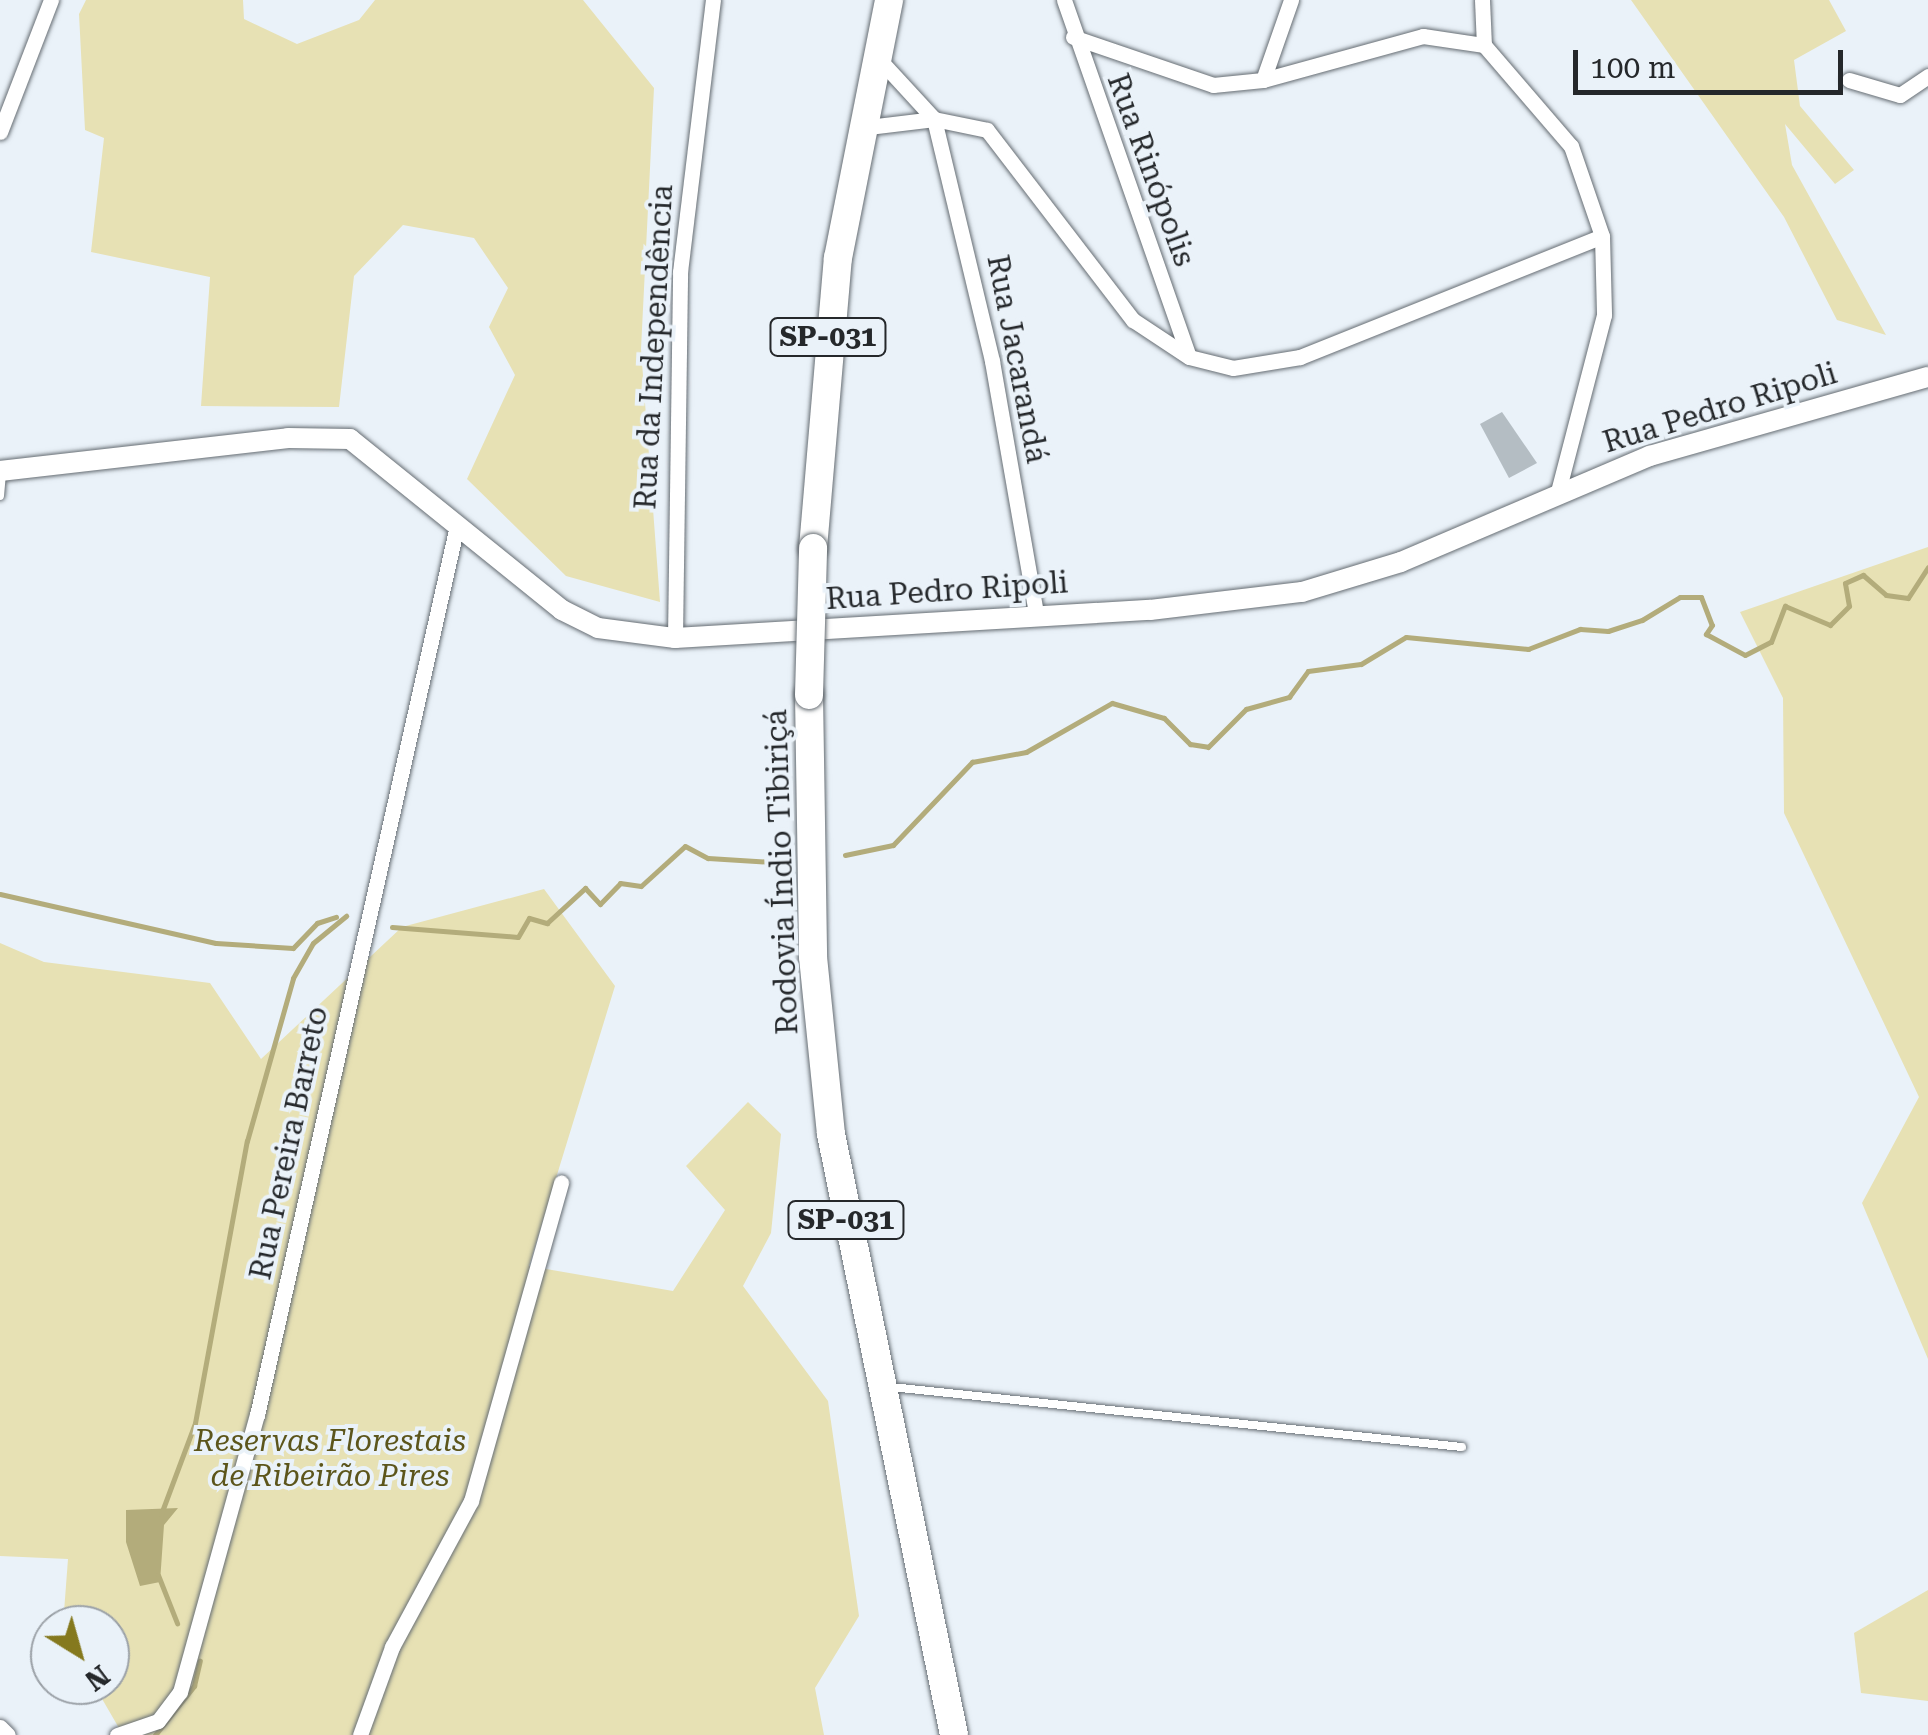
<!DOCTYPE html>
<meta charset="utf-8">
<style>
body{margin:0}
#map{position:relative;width:1928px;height:1735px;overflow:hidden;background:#eaf2f9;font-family:"Roboto Serif",serif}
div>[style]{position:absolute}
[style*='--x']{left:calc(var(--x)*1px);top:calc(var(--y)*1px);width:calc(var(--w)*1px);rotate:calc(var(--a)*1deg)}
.green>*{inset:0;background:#e7e1b4}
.water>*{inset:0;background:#b3ac7b}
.stream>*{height:5px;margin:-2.5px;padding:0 2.5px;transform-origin:2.5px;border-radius:2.5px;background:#b3ac7b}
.building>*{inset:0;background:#b4bdc3}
.roads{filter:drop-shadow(0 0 2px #666d73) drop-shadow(0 0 2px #666d73)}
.lane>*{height:8px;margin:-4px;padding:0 4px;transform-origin:4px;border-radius:4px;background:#fff}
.street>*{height:15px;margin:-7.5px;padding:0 7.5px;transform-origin:7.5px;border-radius:7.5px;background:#fff}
.secondary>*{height:20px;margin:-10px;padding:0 10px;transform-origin:10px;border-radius:10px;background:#fff}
.highway>*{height:28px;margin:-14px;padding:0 14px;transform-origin:14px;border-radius:14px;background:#fff}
.bridges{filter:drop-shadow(0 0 2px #666d73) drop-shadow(0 0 2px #666d73)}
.highway-bridge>*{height:28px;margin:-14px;padding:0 14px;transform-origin:14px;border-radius:14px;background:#fff}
span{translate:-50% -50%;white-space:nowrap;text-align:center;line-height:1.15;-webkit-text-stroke:8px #eaf2f9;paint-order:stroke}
.shield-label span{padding:2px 8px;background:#eaf2f9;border:2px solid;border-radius:8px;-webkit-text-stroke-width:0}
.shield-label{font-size:28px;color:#25282b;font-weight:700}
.street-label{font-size:30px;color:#25282b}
.park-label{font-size:30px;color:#5c551b;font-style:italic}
.north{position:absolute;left:30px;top:1605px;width:100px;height:100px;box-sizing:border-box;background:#eaf2f9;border:2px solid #9ba1a7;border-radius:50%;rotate:143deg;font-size:28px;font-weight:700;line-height:40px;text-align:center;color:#25282b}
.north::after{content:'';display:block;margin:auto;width:35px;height:45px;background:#85791e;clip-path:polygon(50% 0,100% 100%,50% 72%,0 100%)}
.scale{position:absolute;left:1573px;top:50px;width:270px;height:45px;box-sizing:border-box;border:5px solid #25282b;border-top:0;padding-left:12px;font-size:30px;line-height:35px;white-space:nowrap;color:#25282b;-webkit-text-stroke:8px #eaf2f9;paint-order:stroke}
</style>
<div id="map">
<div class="green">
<i style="clip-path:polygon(86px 0,243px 0,244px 19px,297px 44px,359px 20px,375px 0,583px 0,654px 88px,641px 349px,660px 602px,566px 576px,467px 479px,515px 375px,489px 327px,508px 288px,474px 238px,403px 225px,354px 276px,339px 407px,201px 406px,210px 277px,91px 252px,104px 138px,85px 130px,79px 14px)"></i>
<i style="clip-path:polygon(1631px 0,1829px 0,1846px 31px,1794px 60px,1800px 106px,1854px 170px,1835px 184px,1785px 124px,1792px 165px,1886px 335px,1837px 320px,1784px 217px)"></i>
<i style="clip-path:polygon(1928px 547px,1928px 1359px,1862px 1203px,1919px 1097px,1784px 813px,1783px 698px,1740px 612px)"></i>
<i style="clip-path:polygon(544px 889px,615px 986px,529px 1266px,673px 1291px,725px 1210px,686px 1166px,748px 1102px,781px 1134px,771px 1233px,743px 1286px,828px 1401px,859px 1616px,815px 1688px,824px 1735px,123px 1735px,94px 1685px,110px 1685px,110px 1625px,63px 1625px,68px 1559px,0 1556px,0 943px,44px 962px,210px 983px,261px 1059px,402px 927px)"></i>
<i style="clip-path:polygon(1928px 1590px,1928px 1701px,1861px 1693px,1854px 1633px)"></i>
</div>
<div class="water">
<i style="clip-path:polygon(178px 1508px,164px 1525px,160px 1582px,140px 1586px,126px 1542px,126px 1510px)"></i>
</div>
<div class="stream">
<i style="--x:845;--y:855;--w:49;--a:-11.8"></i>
<i style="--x:893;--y:845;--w:115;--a:-46.4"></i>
<i style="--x:972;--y:762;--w:55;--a:-10.5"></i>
<i style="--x:1026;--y:752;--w:99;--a:-29.7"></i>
<i style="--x:1112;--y:703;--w:54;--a:16.1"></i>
<i style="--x:1164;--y:718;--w:37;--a:45"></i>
<i style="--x:1190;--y:744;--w:18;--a:9"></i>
<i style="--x:1208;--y:747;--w:54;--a:-45"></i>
<i style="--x:1246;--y:709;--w:45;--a:-15.6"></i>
<i style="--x:1289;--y:697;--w:32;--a:-54"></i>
<i style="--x:1308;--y:671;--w:53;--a:-7.5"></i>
<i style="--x:1361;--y:664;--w:52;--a:-31"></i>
<i style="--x:1406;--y:637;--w:123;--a:5.6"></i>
<i style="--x:1528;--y:649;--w:56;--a:-21"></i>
<i style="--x:1580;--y:629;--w:28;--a:4"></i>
<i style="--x:1608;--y:631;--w:36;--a:-18"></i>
<i style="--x:1642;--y:620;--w:44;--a:-31.2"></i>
<i style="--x:1680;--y:597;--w:21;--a:0"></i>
<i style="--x:1701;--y:597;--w:30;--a:69"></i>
<i style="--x:1712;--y:625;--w:11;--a:124"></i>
<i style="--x:1706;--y:634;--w:44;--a:28.3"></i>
<i style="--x:1745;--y:655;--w:29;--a:-27"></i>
<i style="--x:1771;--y:642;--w:39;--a:-69"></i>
<i style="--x:1785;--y:606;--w:49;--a:22.9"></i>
<i style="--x:1830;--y:625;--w:27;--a:-45"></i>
<i style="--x:1849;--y:606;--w:23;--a:-100"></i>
<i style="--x:1845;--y:583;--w:20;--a:-24"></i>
<i style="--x:1863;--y:575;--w:30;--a:41"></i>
<i style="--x:1886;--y:595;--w:22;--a:8"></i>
<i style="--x:1908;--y:598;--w:37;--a:-57"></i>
<i style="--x:0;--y:894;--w:221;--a:12.8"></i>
<i style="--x:216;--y:943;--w:77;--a:3.7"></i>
<i style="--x:293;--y:948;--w:35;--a:-46"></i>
<i style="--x:317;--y:923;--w:20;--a:-18"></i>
<i style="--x:392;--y:927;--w:126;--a:4.5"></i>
<i style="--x:518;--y:937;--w:22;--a:-60"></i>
<i style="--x:529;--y:918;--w:19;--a:16"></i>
<i style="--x:547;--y:923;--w:52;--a:-42.6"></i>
<i style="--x:585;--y:888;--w:22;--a:47"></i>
<i style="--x:600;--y:904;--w:29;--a:-46"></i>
<i style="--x:620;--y:883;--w:21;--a:8"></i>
<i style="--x:641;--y:886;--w:59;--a:-42.3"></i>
<i style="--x:685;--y:846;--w:26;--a:28"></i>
<i style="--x:708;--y:858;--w:63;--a:3.6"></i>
<i style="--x:161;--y:1514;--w:97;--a:-69.5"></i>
<i style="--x:195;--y:1423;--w:287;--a:-79.6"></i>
<i style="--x:247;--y:1141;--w:169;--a:-74.2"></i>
<i style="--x:293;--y:978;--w:40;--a:-60.3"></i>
<i style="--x:313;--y:943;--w:43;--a:-39.3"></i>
<i style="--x:158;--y:1575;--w:52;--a:68.4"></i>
<i style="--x:155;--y:1735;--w:63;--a:-51.5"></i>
<i style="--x:194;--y:1686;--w:26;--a:-77"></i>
</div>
<div class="building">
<i style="clip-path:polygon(1502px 412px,1537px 463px,1509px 478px,1480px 424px)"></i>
</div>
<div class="roads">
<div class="lane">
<i style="--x:0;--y:496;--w:24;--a:-85"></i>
<i style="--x:891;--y:1387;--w:574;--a:6"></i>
</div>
<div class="street">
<i style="--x:1064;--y:0;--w:378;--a:70.7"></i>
<i style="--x:1482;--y:0;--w:45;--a:87.5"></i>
<i style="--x:1073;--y:37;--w:148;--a:18.9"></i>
<i style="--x:1213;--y:85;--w:50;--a:-5.7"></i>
<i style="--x:1263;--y:80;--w:166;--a:-15.4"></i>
<i style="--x:1423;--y:36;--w:62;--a:8.4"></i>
<i style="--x:1484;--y:45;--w:133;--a:49.3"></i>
<i style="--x:1571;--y:146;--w:95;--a:71"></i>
<i style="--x:1602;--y:236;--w:79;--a:88.5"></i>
<i style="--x:1604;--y:315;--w:186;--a:104.6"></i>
<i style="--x:878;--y:58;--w:83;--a:47.4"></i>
<i style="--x:934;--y:119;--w:249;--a:76.5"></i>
<i style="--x:992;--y:361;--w:255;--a:80.1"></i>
<i style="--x:1263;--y:80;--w:85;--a:-70.7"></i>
<i style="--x:1849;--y:80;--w:53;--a:16.4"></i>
<i style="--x:1900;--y:95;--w:34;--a:-34"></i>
<i style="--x:860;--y:128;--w:75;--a:-6.9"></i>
<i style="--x:934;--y:119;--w:54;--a:11.7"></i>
<i style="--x:987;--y:130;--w:240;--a:52.5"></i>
<i style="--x:1133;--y:320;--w:67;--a:33.5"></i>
<i style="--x:1189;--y:357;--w:45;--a:14"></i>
<i style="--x:1233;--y:368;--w:68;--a:-9.3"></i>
<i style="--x:1300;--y:357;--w:325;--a:-21.8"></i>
<i style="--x:0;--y:132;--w:142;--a:-68.9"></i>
<i style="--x:675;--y:638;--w:366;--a:-89.2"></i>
<i style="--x:680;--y:272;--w:274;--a:-83.1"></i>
<i style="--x:0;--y:1727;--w:11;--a:45"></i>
<i style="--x:117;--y:1735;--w:43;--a:-18.9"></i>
<i style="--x:158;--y:1721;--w:36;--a:-53"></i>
<i style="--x:180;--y:1692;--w:288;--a:-74.5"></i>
<i style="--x:257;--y:1415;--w:912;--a:-77.33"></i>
<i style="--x:360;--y:1735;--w:94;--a:-70"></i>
<i style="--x:392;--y:1647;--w:166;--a:-61.6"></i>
<i style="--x:471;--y:1501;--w:331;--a:-74.2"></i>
</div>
<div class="secondary">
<i style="--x:0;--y:471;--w:290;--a:-6.5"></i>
<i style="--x:288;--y:438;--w:62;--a:0.9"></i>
<i style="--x:350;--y:439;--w:272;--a:38.9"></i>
<i style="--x:562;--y:610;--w:40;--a:26.6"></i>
<i style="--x:598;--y:628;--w:78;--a:7.4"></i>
<i style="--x:675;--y:638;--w:476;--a:-3.4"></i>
<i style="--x:1150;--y:610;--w:153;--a:-6.8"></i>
<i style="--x:1302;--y:592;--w:103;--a:-16.9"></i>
<i style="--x:1401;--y:562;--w:271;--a:-23.1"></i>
<i style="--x:1650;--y:456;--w:289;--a:-15.9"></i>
</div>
<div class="highway">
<i style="--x:813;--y:548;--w:291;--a:-85.1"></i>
<i style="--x:838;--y:258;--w:263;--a:-78.8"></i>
<i style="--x:809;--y:695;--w:262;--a:89.1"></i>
<i style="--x:813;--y:957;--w:178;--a:84.2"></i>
<i style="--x:831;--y:1134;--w:613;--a:78.43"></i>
</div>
</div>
<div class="bridges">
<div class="highway-bridge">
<i style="--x:809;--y:695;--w:147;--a:-88.4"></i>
</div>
</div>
<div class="shield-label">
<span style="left:828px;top:337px">SP-031</span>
<span style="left:846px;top:1220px">SP-031</span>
</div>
<div class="street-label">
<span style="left:1151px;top:170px;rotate:70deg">Rua Rinópolis</span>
<span style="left:654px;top:347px;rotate:-87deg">Rua da Independência</span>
<span style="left:1017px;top:359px;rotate:79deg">Rua Jacarandá</span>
<span style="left:1720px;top:408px;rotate:-17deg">Rua Pedro Ripoli</span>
<span style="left:947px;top:591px;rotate:-4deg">Rua Pedro Ripoli</span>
<span style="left:782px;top:872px;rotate:-92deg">Rodovia Índio Tibiriçá</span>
<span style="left:289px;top:1143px;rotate:-78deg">Rua Pereira Barreto</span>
</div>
<div class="park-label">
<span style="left:330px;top:1458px">Reservas Florestais<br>de Ribeirão Pires</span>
</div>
<div class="north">N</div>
<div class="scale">100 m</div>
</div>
